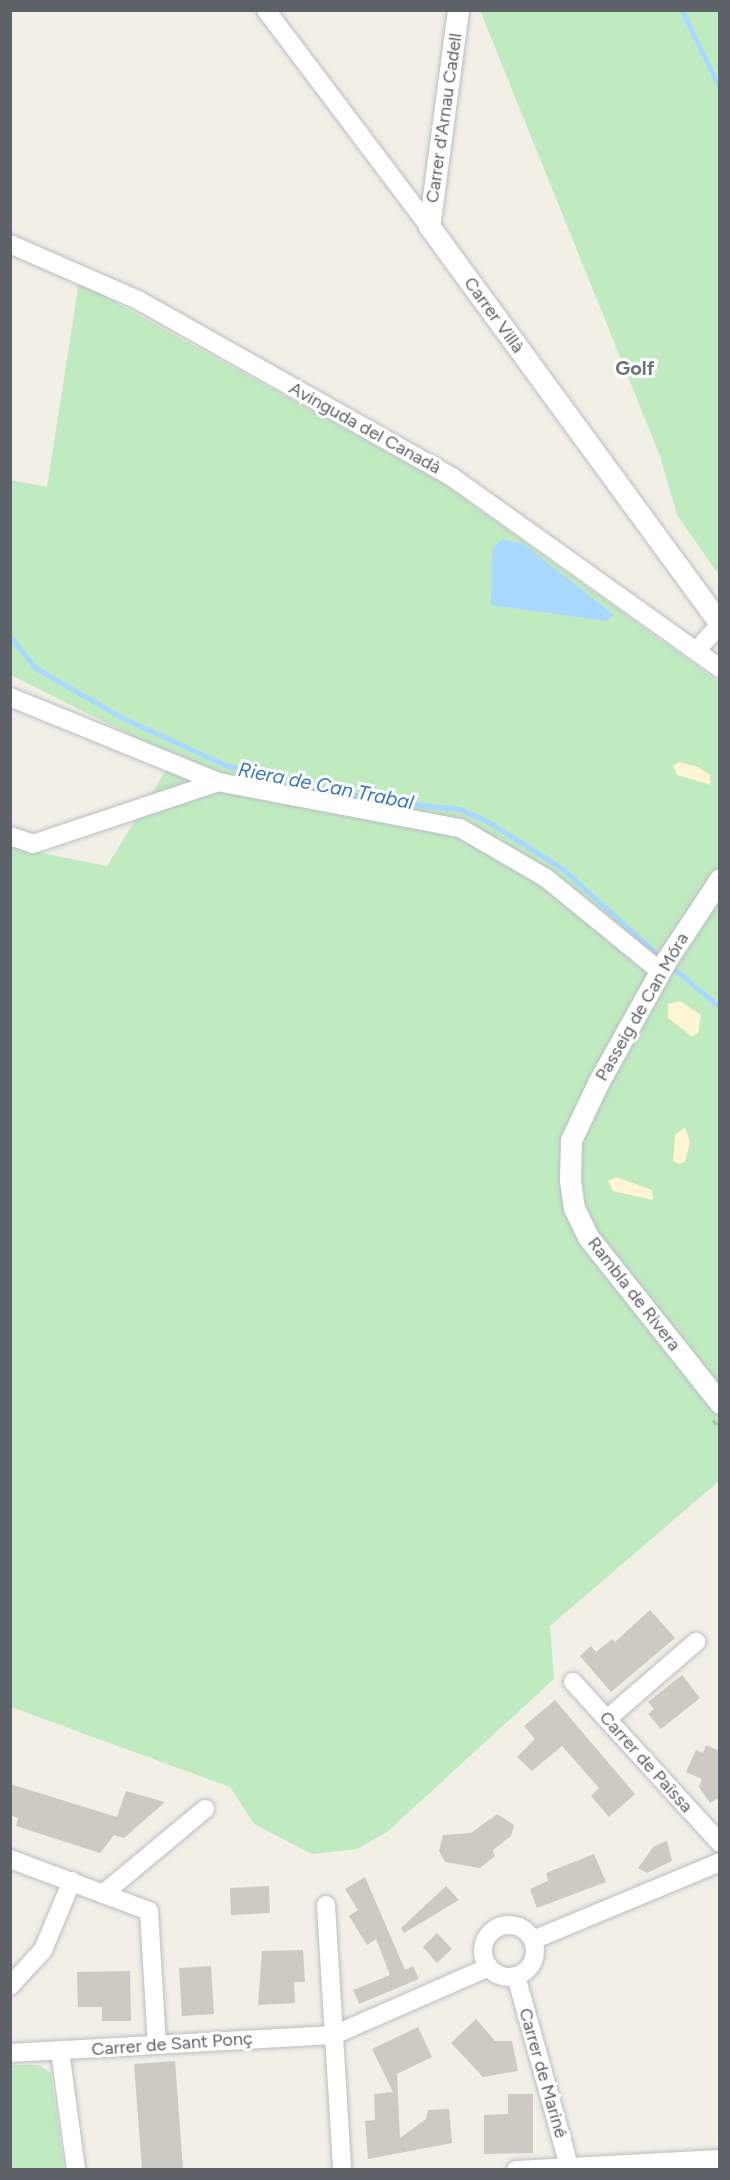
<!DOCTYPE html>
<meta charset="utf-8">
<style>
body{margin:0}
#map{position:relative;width:730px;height:2180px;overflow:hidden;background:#f1efe6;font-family:Figtree,sans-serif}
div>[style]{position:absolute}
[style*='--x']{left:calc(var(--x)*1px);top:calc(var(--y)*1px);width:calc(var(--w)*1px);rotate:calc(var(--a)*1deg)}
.green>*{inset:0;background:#c0ebc1}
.sand>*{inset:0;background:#fef5d4}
.water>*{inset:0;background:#a8d8ff}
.stream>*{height:4.5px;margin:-2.25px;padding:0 2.25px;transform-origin:2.25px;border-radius:2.25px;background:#a8d8ff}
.building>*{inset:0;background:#cccac3}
.path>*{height:3px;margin-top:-1.5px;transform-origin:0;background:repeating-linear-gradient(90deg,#97caa6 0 6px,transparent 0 9px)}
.roads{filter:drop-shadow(0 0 2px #babec3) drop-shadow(0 0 2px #babec3)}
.minor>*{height:18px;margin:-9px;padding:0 9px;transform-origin:9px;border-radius:9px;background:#fff}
.minor>.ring{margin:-9px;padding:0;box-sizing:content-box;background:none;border:18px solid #fff;border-radius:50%}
.tertiary>*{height:21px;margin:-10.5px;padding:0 10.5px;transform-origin:10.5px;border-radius:10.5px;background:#fff}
span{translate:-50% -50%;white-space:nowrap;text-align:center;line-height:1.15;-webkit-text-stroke:6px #fff;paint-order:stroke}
.street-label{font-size:18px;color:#5d6268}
.neighbourhood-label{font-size:20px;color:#6e747a;font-weight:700}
.water-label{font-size:20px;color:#3878be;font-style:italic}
.frame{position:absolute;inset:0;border:12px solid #5d6268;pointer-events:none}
</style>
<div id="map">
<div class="green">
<i style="clip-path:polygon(480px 10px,719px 11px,719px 575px,677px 515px,660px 456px)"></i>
<i style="clip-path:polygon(79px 282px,444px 484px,719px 682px,719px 1481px,550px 1626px,554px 1679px,387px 1832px,357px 1849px,312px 1854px,254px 1824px,230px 1787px,11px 1707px,11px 847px,107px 866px,174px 757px,11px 675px,10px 480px,47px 487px)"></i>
<i style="clip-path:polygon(11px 2065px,38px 2065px,51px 2073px,64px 2169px,11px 2169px)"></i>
</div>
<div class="sand">
<i style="clip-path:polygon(679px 762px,698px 767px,710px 775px,711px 785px,677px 775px,673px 766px)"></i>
<i style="clip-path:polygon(680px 1001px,701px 1015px,698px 1033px,692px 1037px,668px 1018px,668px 1004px)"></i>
<i style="clip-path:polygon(685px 1127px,690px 1142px,685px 1162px,679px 1164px,673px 1161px,675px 1135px)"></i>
<i style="clip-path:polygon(616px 1177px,652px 1190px,653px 1200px,613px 1191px,608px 1181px)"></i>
</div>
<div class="water">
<i style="clip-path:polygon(502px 539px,523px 544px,614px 615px,606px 621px,491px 605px,492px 549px)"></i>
</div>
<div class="stream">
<i style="--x:682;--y:10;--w:87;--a:64"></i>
<i style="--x:10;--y:636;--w:41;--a:50.9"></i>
<i style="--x:36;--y:668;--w:100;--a:29.9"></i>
<i style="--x:123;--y:718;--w:115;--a:24.6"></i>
<i style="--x:228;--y:766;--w:152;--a:12.9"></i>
<i style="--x:376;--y:800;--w:84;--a:6.1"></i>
<i style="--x:460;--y:809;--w:30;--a:24"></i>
<i style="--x:487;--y:821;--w:89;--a:32.1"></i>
<i style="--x:562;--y:868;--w:132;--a:42.2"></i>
<i style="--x:671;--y:966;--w:64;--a:39.9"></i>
</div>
<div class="building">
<i style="clip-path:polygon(650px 1610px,675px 1638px,611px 1692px,580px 1656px,591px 1646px,596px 1652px,612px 1639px,615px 1642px)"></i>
<i style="clip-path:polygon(682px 1675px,700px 1698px,661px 1729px,648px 1714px,654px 1709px,648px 1702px)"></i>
<i style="clip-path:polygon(555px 1700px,635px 1794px,609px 1817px,591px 1796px,599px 1788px,562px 1746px,532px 1771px,517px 1757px,535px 1739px,524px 1726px)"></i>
<i style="clip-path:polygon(706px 1745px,720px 1751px,720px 1797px,710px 1803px,699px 1787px,702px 1779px,686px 1772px,696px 1750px,703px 1753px)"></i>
<i style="clip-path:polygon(10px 1784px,117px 1817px,126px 1791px,165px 1802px,124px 1838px,114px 1835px,100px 1853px,16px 1826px,18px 1818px,10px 1815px)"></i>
<i style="clip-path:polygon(497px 1814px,514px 1825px,511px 1836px,493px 1850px,495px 1856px,480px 1868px,445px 1862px,439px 1851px,443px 1835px,471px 1833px)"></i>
<i style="clip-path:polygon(667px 1841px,672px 1861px,647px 1873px,638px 1868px,654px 1846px)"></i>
<i style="clip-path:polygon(594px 1854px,606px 1882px,537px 1908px,530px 1889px,548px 1881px,546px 1873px)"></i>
<i style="clip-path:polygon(365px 1877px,405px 1970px,413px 1966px,419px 1979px,359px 2004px,353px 1990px,390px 1975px,376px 1939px,367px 1945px,349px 1916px,358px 1910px,345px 1889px)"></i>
<i style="clip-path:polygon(269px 1886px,270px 1913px,231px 1915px,230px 1888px)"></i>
<i style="clip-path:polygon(446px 1886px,459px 1900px,404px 1933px,401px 1928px)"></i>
<i style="clip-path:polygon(437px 1933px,452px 1949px,437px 1963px,423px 1947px)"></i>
<i style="clip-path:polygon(303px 1950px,305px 1982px,294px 1982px,295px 2003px,258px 2005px,262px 1951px)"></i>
<i style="clip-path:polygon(211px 1966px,214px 2014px,182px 2016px,179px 1968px)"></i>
<i style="clip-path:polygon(130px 1971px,131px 2021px,102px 2021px,102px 2007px,78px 2007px,77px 1972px)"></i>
<i style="clip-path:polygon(476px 2019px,495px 2041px,512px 2041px,518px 2071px,483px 2077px,451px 2043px)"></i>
<i style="clip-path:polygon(418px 2027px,432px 2057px,397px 2074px,400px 2138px,426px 2119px,428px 2110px,449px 2109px,452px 2143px,368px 2159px,365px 2121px,375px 2120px,374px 2094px,393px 2092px,372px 2049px)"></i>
<i style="clip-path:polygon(175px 2061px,183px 2169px,142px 2169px,134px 2064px)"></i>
<i style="clip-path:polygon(508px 2094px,533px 2094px,533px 2153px,484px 2154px,484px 2115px,508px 2114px)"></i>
</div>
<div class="path">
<i style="--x:713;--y:1420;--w:11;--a:49"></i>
</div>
<div class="roads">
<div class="minor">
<i style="--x:266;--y:10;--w:271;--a:53"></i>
<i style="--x:10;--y:244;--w:140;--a:23.6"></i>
<i style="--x:138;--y:300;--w:360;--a:29.4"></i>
<i style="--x:452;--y:477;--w:329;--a:35.5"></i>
<i style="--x:696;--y:651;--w:36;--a:-48"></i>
<i style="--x:10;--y:697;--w:225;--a:22.2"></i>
<i style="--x:218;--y:782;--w:246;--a:10.8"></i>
<i style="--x:460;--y:828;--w:99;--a:30.2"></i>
<i style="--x:546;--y:878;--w:147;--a:39.2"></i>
<i style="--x:10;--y:836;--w:24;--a:19"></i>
<i style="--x:33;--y:844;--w:195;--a:-18.5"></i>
<i style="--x:573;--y:1682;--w:218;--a:47.6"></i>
<i style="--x:607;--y:1719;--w:118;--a:-40.9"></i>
<i style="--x:10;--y:1859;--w:148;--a:20.5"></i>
<i style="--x:149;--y:1911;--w:133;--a:86.6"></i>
<i style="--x:103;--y:1894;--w:133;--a:-39.8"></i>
<i style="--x:326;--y:1905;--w:265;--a:86.5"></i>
<i class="ring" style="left:483px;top:1925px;width:34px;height:34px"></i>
<i style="--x:533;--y:1940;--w:203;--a:-22.6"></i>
<i style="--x:516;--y:1976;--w:201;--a:74.4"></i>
<i style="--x:10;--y:1986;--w:49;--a:-47.5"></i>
<i style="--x:43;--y:1950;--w:75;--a:-67.2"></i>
<i style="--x:60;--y:2051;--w:120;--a:82.3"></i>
<i style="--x:10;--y:2053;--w:324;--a:-3.2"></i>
<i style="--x:334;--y:2035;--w:169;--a:-23.7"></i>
<i style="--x:516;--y:2170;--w:204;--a:-3.1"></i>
</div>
<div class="tertiary">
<i style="--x:458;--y:10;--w:218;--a:97.6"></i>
<i style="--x:429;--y:226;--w:492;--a:53.8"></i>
<i style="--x:720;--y:879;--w:96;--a:123.5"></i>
<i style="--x:667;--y:959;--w:142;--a:119.1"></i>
<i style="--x:598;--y:1083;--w:63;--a:115.3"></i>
<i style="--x:571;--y:1140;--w:40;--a:91.4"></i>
<i style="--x:570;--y:1180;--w:28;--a:82"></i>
<i style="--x:574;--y:1208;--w:32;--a:64"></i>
<i style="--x:588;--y:1237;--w:212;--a:51.5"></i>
</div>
</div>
<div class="street-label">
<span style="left:444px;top:118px;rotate:-82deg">Carrer d'Arnau Cadell</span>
<span style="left:494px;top:315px;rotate:54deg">Carrer Villà</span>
<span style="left:365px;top:428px;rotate:29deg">Avinguda del Canadà</span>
<span style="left:642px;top:1007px;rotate:-60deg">Passeig de Can Móra</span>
<span style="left:634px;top:1294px;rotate:52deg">Rambla de Rivera</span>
<span style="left:646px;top:1762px;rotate:48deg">Carrer de Païssa</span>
<span style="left:172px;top:2044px;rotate:-4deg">Carrer de Sant Ponç</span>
<span style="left:543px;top:2073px;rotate:74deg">Carrer de Mariné</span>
</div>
<div class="neighbourhood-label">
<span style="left:635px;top:368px">Golf</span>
</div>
<div class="water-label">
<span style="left:326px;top:786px;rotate:11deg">Riera de Can Trabal</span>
</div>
<div class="frame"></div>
</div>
